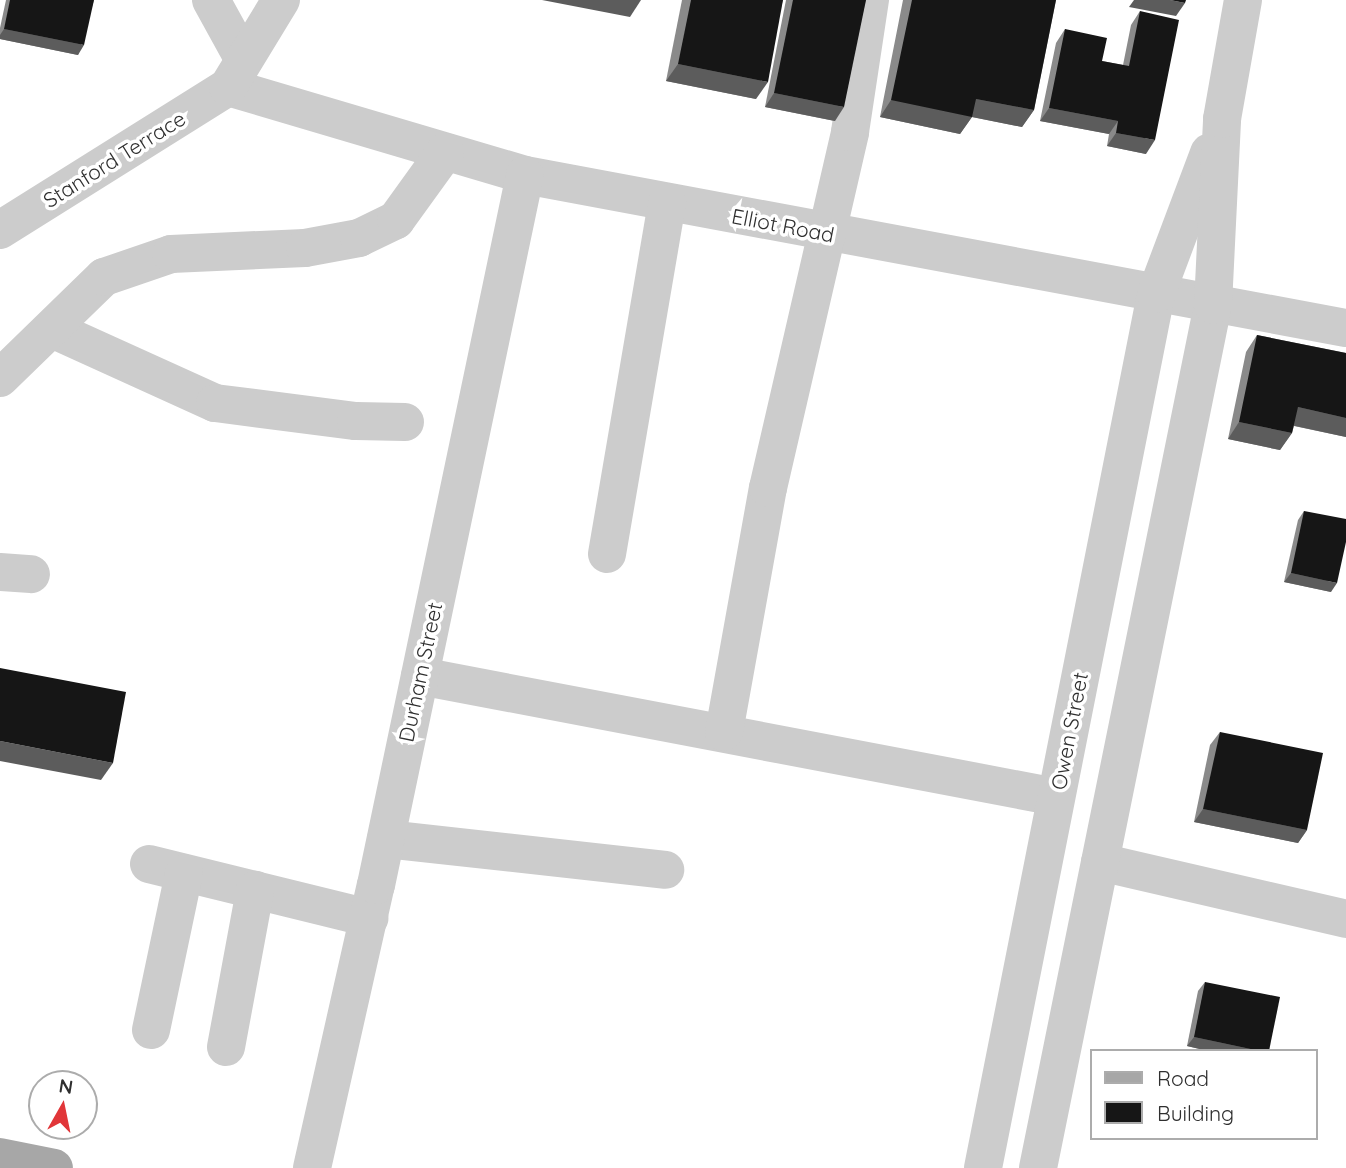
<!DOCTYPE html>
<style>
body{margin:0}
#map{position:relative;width:1346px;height:1168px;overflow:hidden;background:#fff;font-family:Quicksand,sans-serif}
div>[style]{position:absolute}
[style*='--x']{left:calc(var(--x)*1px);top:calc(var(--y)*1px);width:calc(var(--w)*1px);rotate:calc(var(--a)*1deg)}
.minor>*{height:38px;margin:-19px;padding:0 19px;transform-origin:19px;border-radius:19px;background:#ccc}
.major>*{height:38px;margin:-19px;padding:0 19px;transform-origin:19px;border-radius:19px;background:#a7a7a7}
.wall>*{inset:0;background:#8a8a8a}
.shaded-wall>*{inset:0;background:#5c5c5c}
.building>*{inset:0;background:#161616}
span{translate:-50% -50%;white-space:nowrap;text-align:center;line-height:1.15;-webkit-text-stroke:7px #fff;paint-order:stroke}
.street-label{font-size:21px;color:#2f2f2f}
.legend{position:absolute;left:1090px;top:1049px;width:228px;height:91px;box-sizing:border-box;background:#fff;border:2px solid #acacac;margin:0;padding:9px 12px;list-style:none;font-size:21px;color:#2f2f2f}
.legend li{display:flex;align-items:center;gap:14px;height:35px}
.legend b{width:35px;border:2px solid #acacac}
.north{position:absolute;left:28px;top:1070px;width:70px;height:70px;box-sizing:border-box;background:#fff;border:2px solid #acacac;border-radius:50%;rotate:9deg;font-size:19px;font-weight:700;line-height:28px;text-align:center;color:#2f2f2f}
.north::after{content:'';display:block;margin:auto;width:24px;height:32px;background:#e13639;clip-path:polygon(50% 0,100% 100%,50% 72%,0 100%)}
</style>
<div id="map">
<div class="minor">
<i style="--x:211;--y:0;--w:68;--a:61.2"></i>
<i style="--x:228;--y:87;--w:310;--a:16.5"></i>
<i style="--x:525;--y:175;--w:835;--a:10.56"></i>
<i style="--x:0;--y:230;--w:269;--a:-32.1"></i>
<i style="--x:228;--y:87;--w:102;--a:-58.7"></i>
<i style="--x:54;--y:330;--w:177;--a:24.4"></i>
<i style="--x:215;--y:403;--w:142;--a:7.3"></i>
<i style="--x:356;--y:421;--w:49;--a:1.2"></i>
<i style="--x:0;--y:378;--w:145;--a:-44.2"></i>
<i style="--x:104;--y:277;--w:71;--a:-18.9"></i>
<i style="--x:171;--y:254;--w:134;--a:-2.6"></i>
<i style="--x:305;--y:248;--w:55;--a:-10.5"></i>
<i style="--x:359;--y:238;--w:41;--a:-25.9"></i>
<i style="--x:396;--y:220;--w:84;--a:-54.2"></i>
<i style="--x:607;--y:554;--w:357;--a:-80.3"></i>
<i style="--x:0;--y:572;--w:31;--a:4"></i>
<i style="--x:420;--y:676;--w:647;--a:10.77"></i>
<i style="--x:724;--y:732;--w:248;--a:-79.8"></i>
<i style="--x:768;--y:488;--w:365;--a:-77"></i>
<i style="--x:850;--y:132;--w:134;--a:-81.4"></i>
<i style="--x:386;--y:839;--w:281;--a:6.3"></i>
<i style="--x:1100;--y:862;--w:253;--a:13"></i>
<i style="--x:149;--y:864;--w:227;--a:13.8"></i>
<i style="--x:151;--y:1030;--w:160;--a:-78.1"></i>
<i style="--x:226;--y:1047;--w:160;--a:-79.5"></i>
<i style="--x:312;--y:1168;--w:290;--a:-77.3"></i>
<i style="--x:376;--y:885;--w:725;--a:-78.15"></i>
<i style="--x:983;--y:1168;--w:891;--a:-78.8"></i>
<i style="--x:1156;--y:294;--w:151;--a:-69.4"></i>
<i style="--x:1038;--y:1168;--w:881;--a:-78.54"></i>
<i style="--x:1213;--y:305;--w:186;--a:-87.2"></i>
<i style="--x:1222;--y:119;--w:121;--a:-80"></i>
</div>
<div class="major">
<i style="--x:0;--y:1157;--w:55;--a:11.5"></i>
</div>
<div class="wall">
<i style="clip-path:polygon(6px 0,94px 0,78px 55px,0 39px,0 28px)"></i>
<i style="clip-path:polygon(682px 0,783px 0,756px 99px,666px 81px)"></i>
<i style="clip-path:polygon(786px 0,866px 0,835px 121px,765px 107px)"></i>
<i style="clip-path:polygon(903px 0,1056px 0,1034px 110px,1022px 127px,972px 117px,960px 134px,880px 117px)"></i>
<i style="clip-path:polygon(1140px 11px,1146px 154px,1107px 146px,1109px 134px,1040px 121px,1056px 43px,1065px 29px,1102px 61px,1123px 65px,1131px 25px)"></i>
<i style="clip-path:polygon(1257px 335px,1346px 353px,1346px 437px,1294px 426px,1292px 433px,1280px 450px,1228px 439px,1246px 352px)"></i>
<i style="clip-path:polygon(1304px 511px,1331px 592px,1284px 582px,1298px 520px)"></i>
<i style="clip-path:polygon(1220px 732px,1307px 830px,1298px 843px,1194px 822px,1210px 745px)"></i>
<i style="clip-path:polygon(1205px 982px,1269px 1051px,1208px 1051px,1187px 1046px,1198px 991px)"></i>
</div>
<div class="shaded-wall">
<i style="clip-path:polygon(542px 0,641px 0,630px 17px)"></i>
<i style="clip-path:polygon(1134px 0,1170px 0,1185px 3px,1176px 16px,1129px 7px)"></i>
<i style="clip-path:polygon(4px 29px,84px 45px,78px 55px,0 39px,0 35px)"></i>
<i style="clip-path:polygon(678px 64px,768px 82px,756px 99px,666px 81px)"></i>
<i style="clip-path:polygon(774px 93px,844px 107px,835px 121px,765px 107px)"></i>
<i style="clip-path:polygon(976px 99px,1034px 110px,1022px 127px,972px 117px,960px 134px,880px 117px,891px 100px)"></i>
<i style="clip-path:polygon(1049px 108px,1118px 121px,1109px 134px,1040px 121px)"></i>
<i style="clip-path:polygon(1116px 133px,1155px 140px,1146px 154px,1107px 146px)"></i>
<i style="clip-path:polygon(1298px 407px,1346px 418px,1346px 437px,1286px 424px)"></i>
<i style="clip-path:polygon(1239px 422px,1292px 433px,1280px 450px,1228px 439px)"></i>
<i style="clip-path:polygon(1291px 573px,1337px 583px,1331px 592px,1284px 582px)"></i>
<i style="clip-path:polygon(0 741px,113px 763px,101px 780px,0 761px)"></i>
<i style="clip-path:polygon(1203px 809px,1307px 830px,1298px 843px,1194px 822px)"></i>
<i style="clip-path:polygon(1194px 1037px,1260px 1051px,1208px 1051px,1187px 1046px)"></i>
</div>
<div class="building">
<i style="clip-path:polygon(10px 0,94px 0,84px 45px,4px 29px)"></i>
<i style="clip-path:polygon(691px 0,783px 0,768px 82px,678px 64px)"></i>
<i style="clip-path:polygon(793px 0,866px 0,844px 107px,774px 93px)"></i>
<i style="clip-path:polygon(912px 0,1056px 0,1034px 110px,976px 99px,972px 117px,891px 100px)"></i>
<i style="clip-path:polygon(1170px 0,1186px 0,1185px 3px)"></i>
<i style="clip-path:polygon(1140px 11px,1179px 20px,1155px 140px,1116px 133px,1118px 121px,1049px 108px,1065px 29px,1107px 38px,1102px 61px,1129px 66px)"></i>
<i style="clip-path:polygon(1257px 335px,1346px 353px,1346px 418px,1298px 407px,1292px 433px,1239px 422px)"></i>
<i style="clip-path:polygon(1304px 511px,1346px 519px,1346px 542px,1337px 583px,1291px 573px)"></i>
<i style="clip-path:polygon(0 668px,126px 692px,113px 763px,0 741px)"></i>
<i style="clip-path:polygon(1220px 732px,1323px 753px,1307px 830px,1203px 809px)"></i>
<i style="clip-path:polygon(1205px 982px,1280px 997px,1269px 1051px,1260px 1051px,1194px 1037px)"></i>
</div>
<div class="street-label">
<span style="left:114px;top:159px;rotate:-32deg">Stanford Terrace</span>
<span style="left:783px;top:225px;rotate:11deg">Elliot Road</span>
<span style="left:420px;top:672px;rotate:-78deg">Durham Street</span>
<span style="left:1069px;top:731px;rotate:-79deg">Owen Street</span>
</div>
<ul class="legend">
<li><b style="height:9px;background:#a7a7a7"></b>Road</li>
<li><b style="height:19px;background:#161616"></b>Building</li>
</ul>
<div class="north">N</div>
</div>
